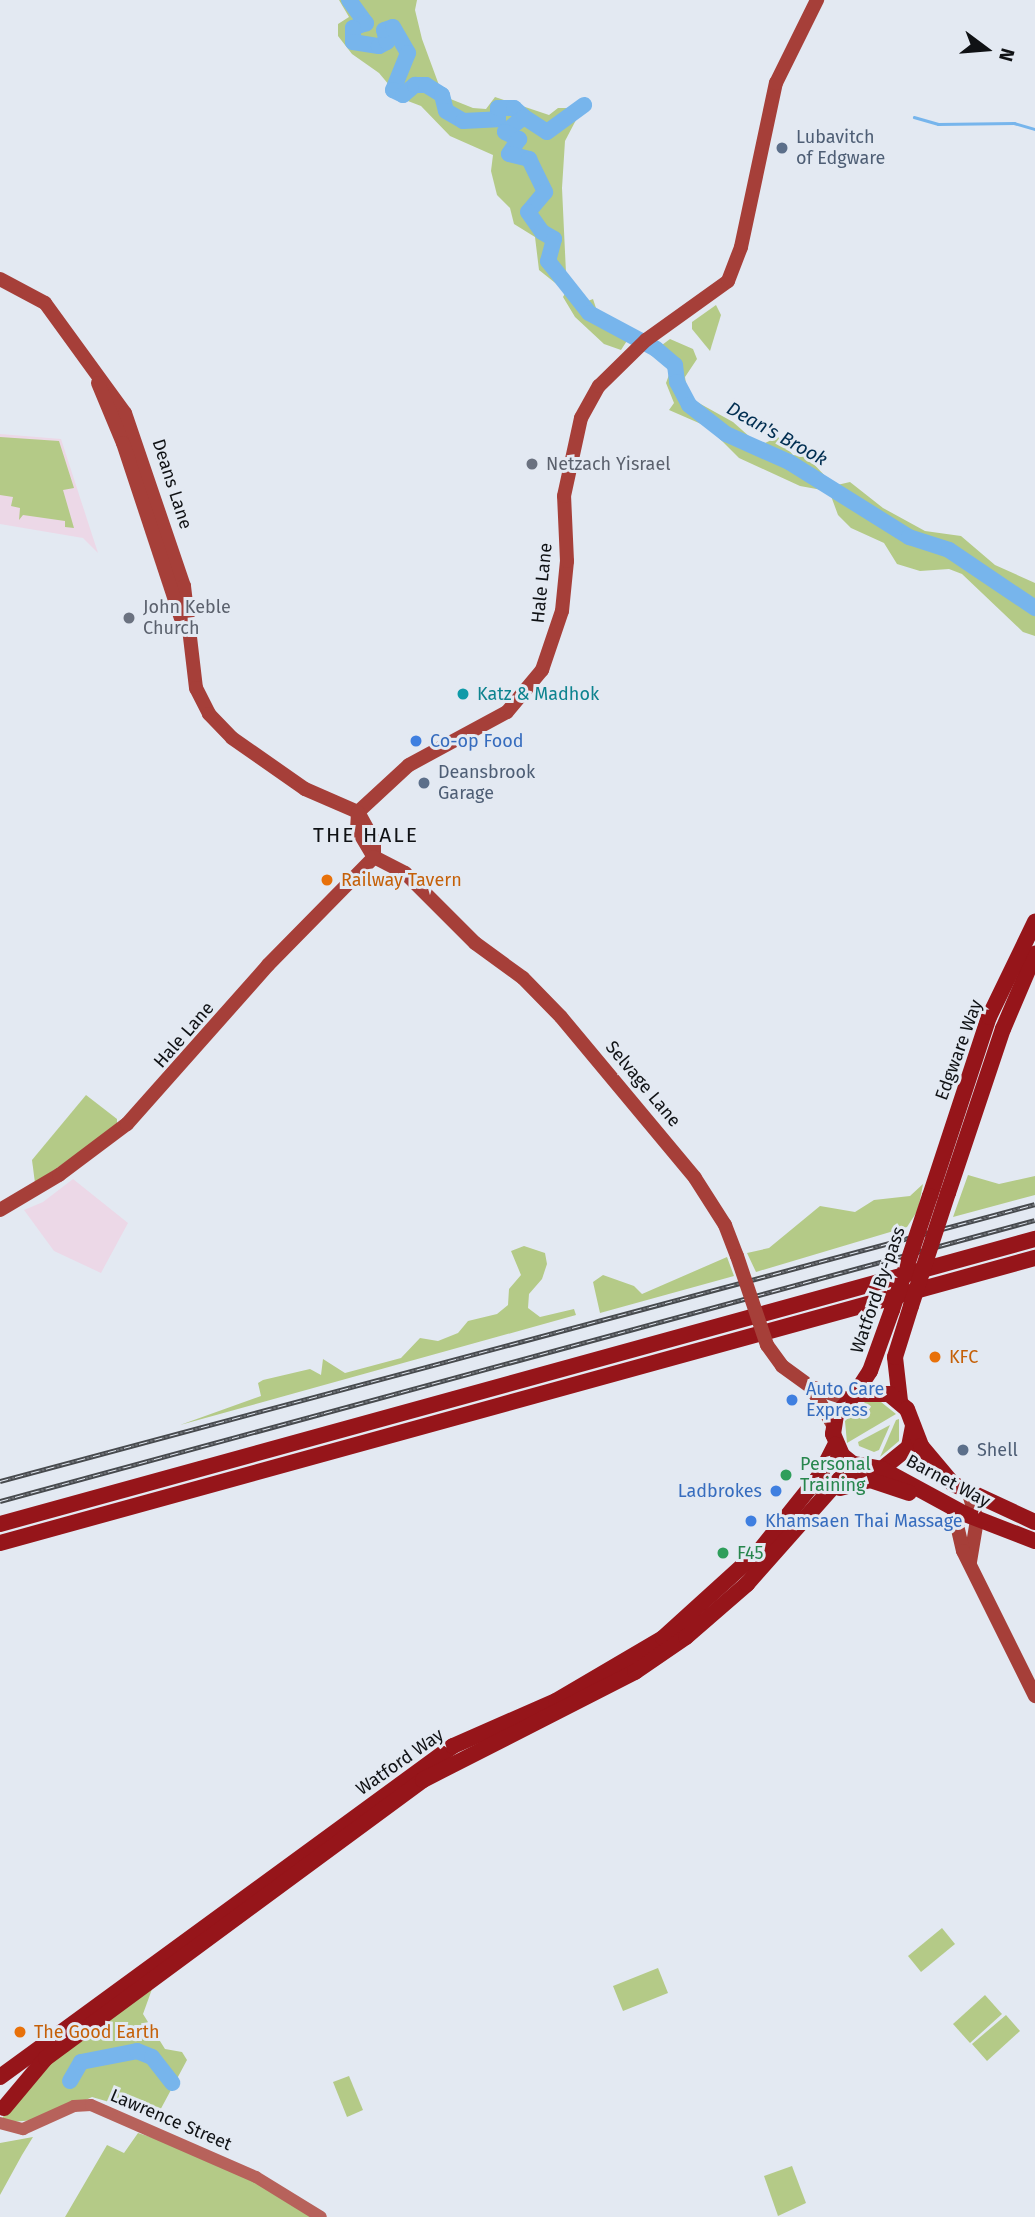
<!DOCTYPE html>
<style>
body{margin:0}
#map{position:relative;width:1035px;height:2217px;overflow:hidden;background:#e3e9f2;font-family:"Fira Sans",sans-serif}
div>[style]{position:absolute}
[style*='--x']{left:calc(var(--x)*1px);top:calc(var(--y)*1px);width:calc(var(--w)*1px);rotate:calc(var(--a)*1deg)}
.industrial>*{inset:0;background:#ecd8e7}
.green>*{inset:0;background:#b4ca87}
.stream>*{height:2.5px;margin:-1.25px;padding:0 1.25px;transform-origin:1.25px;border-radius:1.25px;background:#77b5ec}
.river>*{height:16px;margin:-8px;padding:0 8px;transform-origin:8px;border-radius:8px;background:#77b5ec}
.secondary>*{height:12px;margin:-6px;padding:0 6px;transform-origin:6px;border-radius:6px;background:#b7625b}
.primary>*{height:14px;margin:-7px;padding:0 7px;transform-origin:7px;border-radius:7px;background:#a63f39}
.highway>*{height:16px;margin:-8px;padding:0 8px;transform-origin:8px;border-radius:8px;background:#96151a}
.rail>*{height:5px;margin-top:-2.5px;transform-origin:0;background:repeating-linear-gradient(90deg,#e3e9f2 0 8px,#474a4e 0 16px);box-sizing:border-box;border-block:2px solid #474a4e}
.primary-bridge>*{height:14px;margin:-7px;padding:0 7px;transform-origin:7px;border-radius:7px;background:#a63f39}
.highway-bridge>*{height:16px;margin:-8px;padding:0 8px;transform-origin:8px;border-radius:8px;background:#96151a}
.dots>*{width:19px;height:19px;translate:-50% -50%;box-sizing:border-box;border:4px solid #e3e9f2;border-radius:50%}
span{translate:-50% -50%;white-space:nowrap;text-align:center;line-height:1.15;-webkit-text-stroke:6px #e3e9f2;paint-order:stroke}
.service-label{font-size:18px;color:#4e5e75}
.left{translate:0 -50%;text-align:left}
.worship-label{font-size:18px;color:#5b616d}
.street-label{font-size:18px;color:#101215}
.culture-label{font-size:18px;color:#0d838f}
.shop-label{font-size:18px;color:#366cbe}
.right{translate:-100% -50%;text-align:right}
.food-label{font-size:18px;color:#c56008}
.leisure-label{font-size:18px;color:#27864d}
.water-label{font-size:19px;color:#002e51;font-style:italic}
.quarter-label{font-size:21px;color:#101215;letter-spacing:2px}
.north{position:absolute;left:951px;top:14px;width:70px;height:70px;-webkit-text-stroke:5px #e3e9f2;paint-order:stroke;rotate:106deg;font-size:19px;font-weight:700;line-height:28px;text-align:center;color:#101215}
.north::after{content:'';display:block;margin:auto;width:24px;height:32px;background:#101215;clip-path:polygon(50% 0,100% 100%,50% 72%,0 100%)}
</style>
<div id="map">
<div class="industrial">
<i style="clip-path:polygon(0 434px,61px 439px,98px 553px,83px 538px,0 524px)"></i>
<i style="clip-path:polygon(73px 1179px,128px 1223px,101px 1273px,54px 1251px,24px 1210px,43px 1202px)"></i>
</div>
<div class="green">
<i style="clip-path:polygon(339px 0,417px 0,415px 10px,422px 39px,443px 96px,473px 108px,486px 109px,495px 97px,549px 115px,558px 108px,573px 108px,576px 120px,565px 141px,562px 188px,566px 273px,559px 286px,539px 270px,535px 237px,514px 224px,510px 208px,497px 195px,491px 171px,493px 155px,450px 136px,421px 106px,400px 98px,379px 73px,352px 54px,338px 36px,338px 24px,349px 17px)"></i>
<i style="clip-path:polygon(570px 284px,575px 288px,575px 306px,593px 299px,596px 308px,632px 333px,621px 350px,604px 344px,575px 317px,563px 297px)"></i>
<i style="clip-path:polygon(716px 305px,721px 315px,710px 351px,692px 329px,692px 322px)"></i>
<i style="clip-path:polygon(670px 339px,693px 349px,697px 359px,685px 377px,688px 397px,733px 422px,751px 438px,765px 443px,778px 437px,793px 455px,807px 457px,828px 479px,822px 490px,800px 486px,739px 458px,708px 427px,669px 410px,674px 403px,666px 383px,670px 372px,654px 351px)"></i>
<i style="clip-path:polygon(0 437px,59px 441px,74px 488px,63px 490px,74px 528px,65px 527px,65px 521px,23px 515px,19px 520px,20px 508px,11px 506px,13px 497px,0 495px)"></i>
<i style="clip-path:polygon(850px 482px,883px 508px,925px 531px,961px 536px,995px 565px,1035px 583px,1035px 636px,1023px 632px,962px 574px,949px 569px,920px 571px,897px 564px,884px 543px,851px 528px,838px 515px,831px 496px,837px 485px)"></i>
<i style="clip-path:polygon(86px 1095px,117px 1119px,117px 1127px,35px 1183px,32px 1160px)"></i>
<i style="clip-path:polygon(968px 1175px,999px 1184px,1035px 1176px,1035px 1195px,953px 1217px)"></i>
<i style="clip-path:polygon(923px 1184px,918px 1210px,907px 1227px,756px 1272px,747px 1253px,769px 1248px,820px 1206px,855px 1212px,874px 1200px,910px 1196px)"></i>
<i style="clip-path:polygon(524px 1246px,545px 1253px,547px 1264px,542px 1279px,529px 1294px,528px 1308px,540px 1317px,574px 1309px,576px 1315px,180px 1425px,261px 1396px,258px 1383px,263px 1380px,310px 1369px,321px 1375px,323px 1359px,345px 1373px,401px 1358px,420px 1338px,438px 1341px,458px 1333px,468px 1321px,497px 1314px,508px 1305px,509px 1289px,521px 1275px,511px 1251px)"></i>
<i style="clip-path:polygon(727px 1257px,734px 1276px,600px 1313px,593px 1282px,603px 1275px,634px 1286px,642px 1294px)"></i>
<i style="clip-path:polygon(865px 1402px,881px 1402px,896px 1414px,847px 1443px,845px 1421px)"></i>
<i style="clip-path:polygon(899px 1419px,899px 1441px,880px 1457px,896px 1420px)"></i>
<i style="clip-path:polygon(890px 1425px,879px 1450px,874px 1452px,859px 1446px,858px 1442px)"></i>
<i style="clip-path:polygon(942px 1928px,955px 1944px,921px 1972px,908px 1956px)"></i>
<i style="clip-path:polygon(658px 1968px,668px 1993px,623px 2011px,613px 1986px)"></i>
<i style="clip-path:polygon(156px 1978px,143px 2014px,165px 2049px,182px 2052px,187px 2060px,157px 2116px,92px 2097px,46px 2119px,0 2123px,16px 2091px)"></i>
<i style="clip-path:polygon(985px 1995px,1002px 2014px,970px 2043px,953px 2024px)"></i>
<i style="clip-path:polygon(1006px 2015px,1020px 2031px,987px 2061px,972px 2044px)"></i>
<i style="clip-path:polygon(349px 2076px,363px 2110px,347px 2117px,333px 2082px)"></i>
<i style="clip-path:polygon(138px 2133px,216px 2158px,321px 2217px,65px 2217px,107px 2145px,124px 2153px)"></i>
<i style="clip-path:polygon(33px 2137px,22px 2155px,0 2195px,0 2143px)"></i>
<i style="clip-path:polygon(792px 2166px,806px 2203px,778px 2216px,764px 2176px)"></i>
</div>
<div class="stream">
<i style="--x:914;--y:117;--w:25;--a:16"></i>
<i style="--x:938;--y:124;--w:76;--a:-0.8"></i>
<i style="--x:1014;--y:123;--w:22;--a:16"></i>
</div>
<div class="river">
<i style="--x:349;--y:0;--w:29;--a:54"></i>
<i style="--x:366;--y:23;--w:14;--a:159"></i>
<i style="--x:353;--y:28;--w:14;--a:90"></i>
<i style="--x:353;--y:42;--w:26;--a:9"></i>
<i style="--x:379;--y:46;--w:9;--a:-27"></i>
<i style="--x:387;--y:42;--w:12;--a:-104"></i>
<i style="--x:384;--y:30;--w:9;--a:-18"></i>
<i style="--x:393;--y:27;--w:30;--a:60"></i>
<i style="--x:408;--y:53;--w:40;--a:112"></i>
<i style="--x:393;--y:90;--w:11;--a:27"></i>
<i style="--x:403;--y:95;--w:16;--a:-40"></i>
<i style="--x:415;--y:85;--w:11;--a:0"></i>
<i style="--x:426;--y:85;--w:19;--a:32"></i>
<i style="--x:442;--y:95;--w:16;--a:76"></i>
<i style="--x:446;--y:111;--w:20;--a:30"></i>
<i style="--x:463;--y:121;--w:35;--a:-3"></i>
<i style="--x:498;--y:119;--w:11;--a:-90"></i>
<i style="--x:498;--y:108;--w:16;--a:0"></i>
<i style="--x:514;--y:108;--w:13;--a:42"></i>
<i style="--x:524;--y:117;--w:24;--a:142"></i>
<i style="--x:505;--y:132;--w:16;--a:27"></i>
<i style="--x:519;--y:139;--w:18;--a:124"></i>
<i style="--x:509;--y:154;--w:21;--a:14"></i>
<i style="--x:529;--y:159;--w:37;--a:64"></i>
<i style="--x:545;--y:192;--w:26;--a:130"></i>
<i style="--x:528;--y:212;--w:24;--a:55"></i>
<i style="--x:542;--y:232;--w:14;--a:30"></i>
<i style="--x:554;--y:239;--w:23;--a:105"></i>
<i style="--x:548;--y:261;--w:66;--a:51.7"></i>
<i style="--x:589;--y:313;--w:76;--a:28.2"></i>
<i style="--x:656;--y:349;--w:25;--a:40"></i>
<i style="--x:675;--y:365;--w:17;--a:83"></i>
<i style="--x:677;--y:382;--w:26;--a:62"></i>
<i style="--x:689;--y:405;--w:47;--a:38.1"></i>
<i style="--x:726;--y:434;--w:69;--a:24"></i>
<i style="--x:789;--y:462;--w:142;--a:32"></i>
<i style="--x:909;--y:537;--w:42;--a:18"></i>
<i style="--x:949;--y:550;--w:104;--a:34"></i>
<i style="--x:524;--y:117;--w:27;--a:33"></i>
<i style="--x:547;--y:132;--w:46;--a:-36.1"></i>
<i style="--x:70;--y:2081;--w:22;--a:-60"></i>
<i style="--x:81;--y:2062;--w:57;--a:-11.1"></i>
<i style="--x:137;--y:2051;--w:16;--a:22"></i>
<i style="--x:152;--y:2057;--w:33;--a:52"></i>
</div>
<div class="secondary">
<i style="--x:0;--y:2123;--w:24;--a:15"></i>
<i style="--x:23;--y:2129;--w:56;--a:-24.3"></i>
<i style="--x:74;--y:2106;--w:17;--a:-3"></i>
<i style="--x:91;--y:2105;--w:180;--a:23.6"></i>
<i style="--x:256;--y:2177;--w:76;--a:31.6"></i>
</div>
<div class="primary">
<i style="--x:0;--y:279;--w:51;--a:28.1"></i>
<i style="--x:45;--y:303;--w:136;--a:54"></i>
<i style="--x:125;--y:413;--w:183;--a:71.2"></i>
<i style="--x:184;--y:586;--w:103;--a:83.3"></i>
<i style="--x:196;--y:688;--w:29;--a:63"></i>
<i style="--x:209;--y:714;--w:33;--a:46"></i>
<i style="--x:232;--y:738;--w:89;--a:34.9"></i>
<i style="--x:305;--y:789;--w:58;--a:23.5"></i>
<i style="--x:358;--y:812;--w:33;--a:61"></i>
<i style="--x:374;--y:841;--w:16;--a:90"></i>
<i style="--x:98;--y:383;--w:65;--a:67.4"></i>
<i style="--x:123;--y:443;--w:184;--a:71.7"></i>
<i style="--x:358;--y:812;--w:69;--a:-42.7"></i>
<i style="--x:409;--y:765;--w:111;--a:-28.4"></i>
<i style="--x:507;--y:712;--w:55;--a:-50.2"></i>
<i style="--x:542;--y:670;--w:62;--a:-71.3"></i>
<i style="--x:562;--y:611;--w:50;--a:-84.3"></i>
<i style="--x:567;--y:561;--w:65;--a:-92.6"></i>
<i style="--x:564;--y:496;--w:80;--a:-77.7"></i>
<i style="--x:581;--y:418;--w:37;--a:-61"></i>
<i style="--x:599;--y:386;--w:66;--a:-44.4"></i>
<i style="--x:646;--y:340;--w:101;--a:-35.7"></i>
<i style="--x:728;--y:281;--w:36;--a:-69"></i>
<i style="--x:741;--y:247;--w:168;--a:-78"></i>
<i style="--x:776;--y:83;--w:93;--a:-63.7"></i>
<i style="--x:358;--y:812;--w:17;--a:93"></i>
<i style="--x:357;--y:829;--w:33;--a:59"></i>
<i style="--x:374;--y:857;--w:35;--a:27"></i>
<i style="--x:405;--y:873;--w:99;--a:45"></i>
<i style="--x:475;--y:943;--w:59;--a:36.1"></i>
<i style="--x:523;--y:978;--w:54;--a:45.7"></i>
<i style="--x:561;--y:1017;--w:209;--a:50.2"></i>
<i style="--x:695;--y:1178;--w:56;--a:57.4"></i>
<i style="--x:725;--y:1225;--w:33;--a:69"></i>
<i style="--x:0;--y:1210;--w:69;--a:-30.7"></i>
<i style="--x:59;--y:1175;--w:85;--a:-36.9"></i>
<i style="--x:127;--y:1124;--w:213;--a:-48.4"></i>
<i style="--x:268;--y:965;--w:151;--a:-45.5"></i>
<i style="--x:767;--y:1345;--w:26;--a:54"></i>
<i style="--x:782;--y:1366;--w:36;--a:36"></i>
<i style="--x:811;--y:1387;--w:44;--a:59.9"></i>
<i style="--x:811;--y:1387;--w:39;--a:18"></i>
<i style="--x:969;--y:1494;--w:27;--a:73"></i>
<i style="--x:977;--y:1520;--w:43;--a:99.5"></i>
<i style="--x:953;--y:1508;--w:44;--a:76.9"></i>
<i style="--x:963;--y:1551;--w:162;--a:63.6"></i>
</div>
<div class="highway">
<i style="--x:948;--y:1193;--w:173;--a:-71.5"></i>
<i style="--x:1003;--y:1029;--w:82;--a:-66.9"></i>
<i style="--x:930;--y:1196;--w:188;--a:-71.8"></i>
<i style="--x:989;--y:1017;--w:106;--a:-64.2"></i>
<i style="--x:855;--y:1394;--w:27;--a:-57"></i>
<i style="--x:870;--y:1371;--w:65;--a:-70.2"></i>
<i style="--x:900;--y:1401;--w:44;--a:-96.5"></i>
<i style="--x:895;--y:1357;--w:53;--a:-72.6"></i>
<i style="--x:913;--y:1426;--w:21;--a:101"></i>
<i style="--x:909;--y:1447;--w:35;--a:141"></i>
<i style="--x:882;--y:1469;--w:29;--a:-170"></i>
<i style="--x:853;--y:1464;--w:14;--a:-141"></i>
<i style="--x:842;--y:1455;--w:23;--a:-113"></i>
<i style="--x:833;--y:1434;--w:19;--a:-81"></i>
<i style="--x:836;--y:1415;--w:28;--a:-48"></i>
<i style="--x:855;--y:1394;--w:34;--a:0"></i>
<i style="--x:889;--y:1394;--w:23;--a:40"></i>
<i style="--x:907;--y:1409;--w:40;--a:69"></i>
<i style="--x:921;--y:1446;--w:50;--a:49.9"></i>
<i style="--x:953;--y:1484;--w:90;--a:24.9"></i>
<i style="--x:882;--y:1469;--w:94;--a:28.5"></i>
<i style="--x:965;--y:1514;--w:75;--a:21.1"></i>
<i style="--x:840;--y:1488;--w:31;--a:-15"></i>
<i style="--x:870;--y:1480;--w:41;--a:18.4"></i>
<i style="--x:0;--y:1524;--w:1074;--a:-15.4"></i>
<i style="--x:0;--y:1543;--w:1074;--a:-15.4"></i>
<i style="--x:0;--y:2077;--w:561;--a:-36.16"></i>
<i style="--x:453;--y:1746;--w:112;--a:-23.6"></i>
<i style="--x:556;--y:1701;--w:124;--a:-30.5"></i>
<i style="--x:663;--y:1638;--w:131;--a:-42.2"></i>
<i style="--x:760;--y:1550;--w:96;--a:-51.3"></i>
<i style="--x:820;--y:1475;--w:34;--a:-63"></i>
<i style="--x:4;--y:2108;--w:65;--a:-50"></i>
<i style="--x:46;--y:2058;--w:468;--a:-36.4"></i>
<i style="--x:423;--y:1780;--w:238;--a:-27"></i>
<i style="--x:635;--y:1672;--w:62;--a:-34.5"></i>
<i style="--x:686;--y:1637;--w:81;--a:-41"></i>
<i style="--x:747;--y:1584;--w:140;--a:-48.5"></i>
<i style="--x:840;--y:1479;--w:25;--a:-26"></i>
</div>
<div class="rail">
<i style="--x:0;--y:1481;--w:1071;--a:-14.98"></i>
<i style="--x:0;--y:1501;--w:1072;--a:-15.19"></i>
</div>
<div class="primary-bridge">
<i style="--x:737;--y:1256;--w:94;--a:71.4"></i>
</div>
<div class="highway-bridge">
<i style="--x:911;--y:1306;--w:119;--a:-71.9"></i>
<i style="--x:892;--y:1310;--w:120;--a:-71.6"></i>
</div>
<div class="dots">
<i style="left:782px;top:148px;background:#5c6f8a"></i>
<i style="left:532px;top:464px;background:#6b7280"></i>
<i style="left:129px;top:618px;background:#6b7280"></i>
<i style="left:463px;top:694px;background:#0f9aa8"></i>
<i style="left:416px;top:741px;background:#3f7fe0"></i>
<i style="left:424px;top:783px;background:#5c6f8a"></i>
<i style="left:327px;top:880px;background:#e8710a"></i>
<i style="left:935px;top:1357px;background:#e8710a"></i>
<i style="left:792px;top:1400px;background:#3f7fe0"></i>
<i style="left:963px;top:1450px;background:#5c6f8a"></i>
<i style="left:786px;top:1475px;background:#2e9e5b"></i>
<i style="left:776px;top:1491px;background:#3f7fe0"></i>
<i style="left:751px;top:1521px;background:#3f7fe0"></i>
<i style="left:723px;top:1553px;background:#2e9e5b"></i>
<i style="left:20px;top:2032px;background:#e8710a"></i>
</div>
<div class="service-label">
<span class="left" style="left:796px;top:148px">Lubavitch<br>of Edgware</span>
<span class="left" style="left:438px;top:783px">Deansbrook<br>Garage</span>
<span class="left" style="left:977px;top:1450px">Shell</span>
</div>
<div class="worship-label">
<span class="left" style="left:546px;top:464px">Netzach Yisrael</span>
<span class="left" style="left:143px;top:618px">John Keble<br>Church</span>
</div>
<div class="street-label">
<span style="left:172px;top:484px;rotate:72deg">Deans Lane</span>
<span style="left:542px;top:583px;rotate:-84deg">Hale Lane</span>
<span style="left:184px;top:1035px;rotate:-49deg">Hale Lane</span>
<span style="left:959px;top:1050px;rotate:-70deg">Edgware Way</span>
<span style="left:643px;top:1084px;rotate:50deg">Selvage Lane</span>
<span style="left:878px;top:1290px;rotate:-71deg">Watford By-pass</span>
<span style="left:948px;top:1481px;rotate:28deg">Barnet Way</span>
<span style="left:400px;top:1762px;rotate:-35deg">Watford Way</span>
<span style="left:171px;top:2120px;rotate:23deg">Lawrence Street</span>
</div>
<div class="culture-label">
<span class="left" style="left:477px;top:694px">Katz &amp; Madhok</span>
</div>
<div class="shop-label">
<span class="left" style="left:430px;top:741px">Co-op Food</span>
<span class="left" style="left:806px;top:1400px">Auto Care<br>Express</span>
<span class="right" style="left:762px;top:1491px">Ladbrokes</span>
<span class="left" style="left:765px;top:1521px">Khamsaen Thai Massage</span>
</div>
<div class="food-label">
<span class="left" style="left:341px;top:880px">Railway Tavern</span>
<span class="left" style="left:949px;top:1357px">KFC</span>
<span class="left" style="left:34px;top:2032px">The Good Earth</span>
</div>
<div class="leisure-label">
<span class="left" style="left:800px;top:1475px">Personal<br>Training</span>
<span class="left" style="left:737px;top:1553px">F45</span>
</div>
<div class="water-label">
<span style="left:777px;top:434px;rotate:29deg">Dean's Brook</span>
</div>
<div class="quarter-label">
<span style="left:366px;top:835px">THE HALE</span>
</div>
<div class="north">N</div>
</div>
